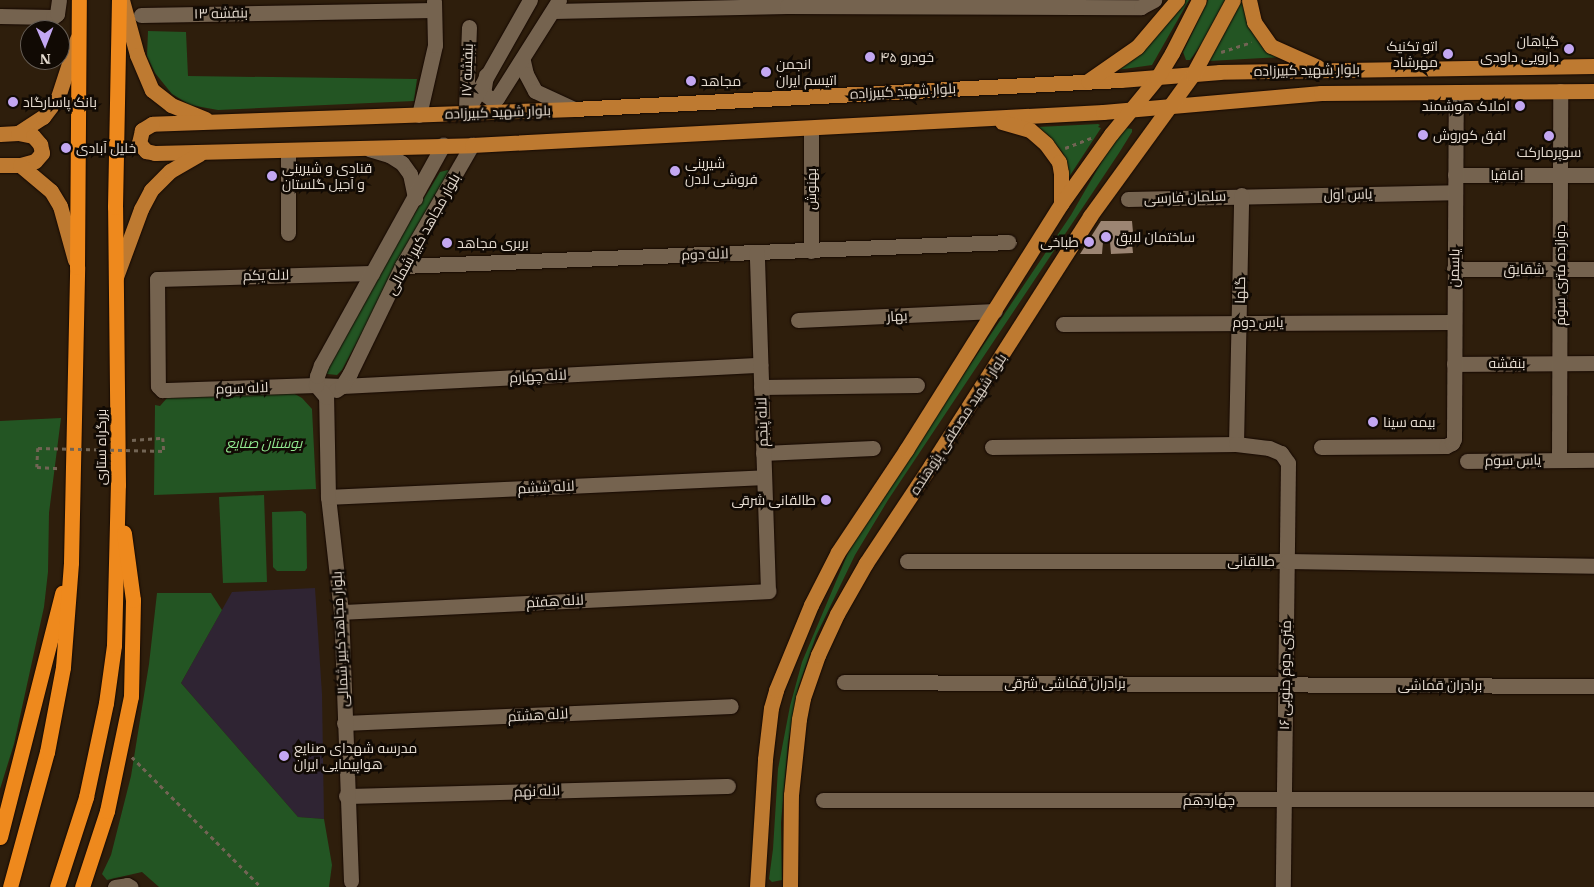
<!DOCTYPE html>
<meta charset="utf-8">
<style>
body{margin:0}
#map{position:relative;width:1594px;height:887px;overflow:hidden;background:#2e1e0c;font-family:"IBM Plex Serif",Cairo,serif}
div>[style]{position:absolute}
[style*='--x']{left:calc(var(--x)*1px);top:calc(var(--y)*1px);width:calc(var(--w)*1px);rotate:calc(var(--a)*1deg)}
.education>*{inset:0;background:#2f2433}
.green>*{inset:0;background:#235523}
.building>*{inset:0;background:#9c8573}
.path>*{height:2.5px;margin-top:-1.25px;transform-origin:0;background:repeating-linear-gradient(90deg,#726454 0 4px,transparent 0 8px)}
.roads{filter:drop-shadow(0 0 1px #150800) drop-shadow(0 0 1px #150800)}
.minor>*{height:15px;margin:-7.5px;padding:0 7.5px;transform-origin:7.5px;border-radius:7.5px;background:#75634f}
.major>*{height:15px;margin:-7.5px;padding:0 7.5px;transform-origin:7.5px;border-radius:7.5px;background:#be7a31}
.highway>*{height:15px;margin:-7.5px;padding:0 7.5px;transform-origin:7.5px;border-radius:7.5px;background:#ee891d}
.path-bridge>*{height:2.5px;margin-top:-1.25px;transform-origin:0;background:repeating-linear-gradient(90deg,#726454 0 4px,transparent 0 8px)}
.dots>*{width:14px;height:14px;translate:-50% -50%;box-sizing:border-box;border:2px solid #110a04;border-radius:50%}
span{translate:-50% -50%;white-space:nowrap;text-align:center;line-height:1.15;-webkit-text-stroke:5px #110a04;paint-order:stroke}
.street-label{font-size:14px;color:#e4dacf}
.poi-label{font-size:14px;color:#e4dacf}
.right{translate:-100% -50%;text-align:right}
.left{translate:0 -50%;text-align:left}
.park-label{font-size:14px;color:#92ea90;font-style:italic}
.north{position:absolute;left:20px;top:20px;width:50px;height:50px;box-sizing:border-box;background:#110a04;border:1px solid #655d55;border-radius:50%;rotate:179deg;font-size:14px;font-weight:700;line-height:20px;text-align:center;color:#e4dacf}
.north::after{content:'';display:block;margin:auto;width:18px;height:22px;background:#c3a7f2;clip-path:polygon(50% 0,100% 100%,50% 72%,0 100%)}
</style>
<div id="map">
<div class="education">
<i style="clip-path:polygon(315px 588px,322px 694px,324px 819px,298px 817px,181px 683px,232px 592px)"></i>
</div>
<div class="green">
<i style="clip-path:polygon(1181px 0,1189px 0,1152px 65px,1110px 71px)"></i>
<i style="clip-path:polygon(1208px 0,1225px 0,1201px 45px,1190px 60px,1186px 60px,1183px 52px)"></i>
<i style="clip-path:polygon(1240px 0,1245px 0,1283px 57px,1209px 61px)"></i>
<i style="clip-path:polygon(148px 31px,186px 32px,188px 76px,417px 79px,414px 101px,218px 110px,190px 105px,172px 94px,155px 73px,147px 56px)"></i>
<i style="clip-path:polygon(1098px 124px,1100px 125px,1098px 127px,1101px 128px,1069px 177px,1063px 153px,1048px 135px,1038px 127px)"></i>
<i style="clip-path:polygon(1126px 128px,1132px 129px,1132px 132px,1119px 153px,888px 500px,855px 555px,816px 636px,798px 688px,788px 743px,781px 823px,782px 880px,772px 882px,769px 879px,773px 849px,778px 769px,790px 706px,802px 662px,848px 553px,881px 497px,1071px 215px,1113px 142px)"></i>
<i style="clip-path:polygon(448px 170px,449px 171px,342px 370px,337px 375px,327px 374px,323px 371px,370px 287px,440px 172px)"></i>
<i style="clip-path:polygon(293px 393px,302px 398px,312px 409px,316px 489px,154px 495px,155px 405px,160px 406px,167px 398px)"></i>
<i style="clip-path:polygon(61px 418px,49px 513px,48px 572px,44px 607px,14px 744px,0 789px,0 421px)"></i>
<i style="clip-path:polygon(264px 495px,267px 582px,223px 583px,219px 497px)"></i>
<i style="clip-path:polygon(302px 511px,306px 514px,307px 568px,305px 571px,277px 571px,273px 567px,272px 512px)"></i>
<i style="clip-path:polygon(157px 593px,211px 593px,222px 610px,181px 683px,298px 817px,324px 819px,332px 865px,329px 887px,159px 887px,142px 872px,107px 880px,102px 874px,111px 855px,131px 776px,149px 664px)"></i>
</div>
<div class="building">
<i style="clip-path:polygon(1101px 221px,1132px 221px,1133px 232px,1123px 232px,1122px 243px,1132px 243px,1133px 253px,1111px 254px,1110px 242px,1103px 242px,1102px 254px,1080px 254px)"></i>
</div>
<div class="path">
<i style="--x:1221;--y:52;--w:32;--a:-18"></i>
<i style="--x:1065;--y:148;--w:28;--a:-21"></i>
<i style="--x:132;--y:440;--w:31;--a:-4"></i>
<i style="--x:163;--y:438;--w:13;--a:86"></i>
<i style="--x:38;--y:448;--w:19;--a:93"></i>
<i style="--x:37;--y:467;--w:22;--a:3"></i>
<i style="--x:132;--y:757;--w:183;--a:45.2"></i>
</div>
<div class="roads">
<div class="minor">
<i style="--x:553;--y:11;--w:234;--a:-1.2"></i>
<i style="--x:787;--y:6;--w:354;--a:0.2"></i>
<i style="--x:1141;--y:7;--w:15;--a:-28"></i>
<i style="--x:141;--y:15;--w:293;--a:-1"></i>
<i style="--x:0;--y:16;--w:53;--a:1.1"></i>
<i style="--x:53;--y:17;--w:5;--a:-37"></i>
<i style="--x:57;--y:14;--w:14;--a:-82"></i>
<i style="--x:523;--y:61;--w:13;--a:77"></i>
<i style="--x:526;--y:74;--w:19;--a:62"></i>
<i style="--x:535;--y:91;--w:43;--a:24.8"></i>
<i style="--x:486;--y:75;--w:18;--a:99"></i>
<i style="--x:483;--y:93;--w:9;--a:36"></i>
<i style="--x:490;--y:98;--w:7;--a:0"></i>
<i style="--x:497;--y:98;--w:116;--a:-57.7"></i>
<i style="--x:466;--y:109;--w:82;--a:-87.9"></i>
<i style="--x:466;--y:113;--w:130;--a:-60.5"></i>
<i style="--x:419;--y:115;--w:72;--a:-77.1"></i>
<i style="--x:435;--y:45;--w:44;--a:-91.3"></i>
<i style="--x:369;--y:149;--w:21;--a:17"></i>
<i style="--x:389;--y:155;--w:15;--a:32"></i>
<i style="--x:402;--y:163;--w:14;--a:54"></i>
<i style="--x:410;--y:174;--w:25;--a:78"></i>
<i style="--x:1455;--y:175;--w:139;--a:0"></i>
<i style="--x:1128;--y:199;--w:326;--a:-1.2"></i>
<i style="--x:288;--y:233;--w:83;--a:-90"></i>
<i style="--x:811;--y:251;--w:123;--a:-90"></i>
<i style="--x:402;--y:266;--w:607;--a:-2.26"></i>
<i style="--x:1454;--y:269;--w:140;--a:0"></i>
<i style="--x:372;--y:273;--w:215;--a:178.4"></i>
<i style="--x:157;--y:279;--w:107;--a:89.5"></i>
<i style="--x:158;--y:386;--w:6;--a:45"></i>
<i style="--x:162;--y:390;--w:5;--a:0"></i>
<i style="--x:167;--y:390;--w:149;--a:-1.9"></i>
<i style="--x:316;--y:385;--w:26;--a:2"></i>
<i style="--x:342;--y:386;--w:419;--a:-2.9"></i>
<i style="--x:798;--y:320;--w:197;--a:-2.6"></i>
<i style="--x:1063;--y:324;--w:390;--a:-0.3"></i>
<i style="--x:1454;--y:364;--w:140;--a:-0.4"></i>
<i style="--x:761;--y:387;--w:156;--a:-0.7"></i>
<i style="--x:336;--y:390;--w:7;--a:-34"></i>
<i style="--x:342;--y:386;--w:15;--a:-58"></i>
<i style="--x:350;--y:373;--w:119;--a:-64.1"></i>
<i style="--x:402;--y:266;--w:140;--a:-60"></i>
<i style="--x:1236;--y:444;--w:249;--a:-88.8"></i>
<i style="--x:992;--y:447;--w:244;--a:-0.7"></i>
<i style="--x:1236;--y:444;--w:33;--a:7"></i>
<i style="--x:1269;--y:448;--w:13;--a:23"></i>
<i style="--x:1281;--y:453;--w:12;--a:55"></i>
<i style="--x:1288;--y:463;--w:424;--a:90.7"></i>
<i style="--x:1321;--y:447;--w:125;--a:-0.5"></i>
<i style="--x:1446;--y:446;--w:7;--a:-27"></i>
<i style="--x:1452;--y:443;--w:4;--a:-63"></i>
<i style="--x:1454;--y:439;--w:347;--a:-89.7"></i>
<i style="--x:763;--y:453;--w:110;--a:-2.6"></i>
<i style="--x:1559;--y:459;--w:368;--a:-89.8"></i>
<i style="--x:1467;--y:461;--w:127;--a:-0.5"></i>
<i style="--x:328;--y:497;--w:436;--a:-2.6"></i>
<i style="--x:907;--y:561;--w:380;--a:0"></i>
<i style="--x:1287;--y:561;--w:307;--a:0.9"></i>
<i style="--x:341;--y:612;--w:428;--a:-2.8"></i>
<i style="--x:768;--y:591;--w:339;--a:-91.9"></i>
<i style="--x:844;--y:682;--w:750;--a:0.31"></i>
<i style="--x:344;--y:723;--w:387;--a:-2.5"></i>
<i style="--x:346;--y:796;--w:382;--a:-1.5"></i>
<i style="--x:823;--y:800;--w:771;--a:-0.07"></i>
<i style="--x:351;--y:881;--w:269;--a:-92.1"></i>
<i style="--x:341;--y:612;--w:116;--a:-96.4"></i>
<i style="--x:328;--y:497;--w:100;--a:-91.1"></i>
<i style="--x:326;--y:397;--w:16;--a:-130"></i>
<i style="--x:316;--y:385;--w:9;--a:-84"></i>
<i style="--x:317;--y:376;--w:12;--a:-70"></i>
<i style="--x:321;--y:365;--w:252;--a:-61"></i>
<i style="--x:115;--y:887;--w:12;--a:-9"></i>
<i style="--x:127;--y:885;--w:4;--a:27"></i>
</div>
<div class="major">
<i style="--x:122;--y:0;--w:57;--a:74.7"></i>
<i style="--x:137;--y:55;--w:38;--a:67"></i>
<i style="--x:152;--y:90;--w:24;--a:38"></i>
<i style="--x:171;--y:105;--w:37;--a:22"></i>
<i style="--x:1249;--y:0;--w:23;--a:77"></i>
<i style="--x:1254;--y:22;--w:29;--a:55"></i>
<i style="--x:1271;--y:46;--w:51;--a:24.1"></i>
<i style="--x:1594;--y:66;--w:374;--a:179.1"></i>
<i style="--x:1220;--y:72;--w:100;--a:175.4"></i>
<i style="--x:1120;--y:80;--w:547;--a:176.96"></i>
<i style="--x:574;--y:109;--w:422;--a:178"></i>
<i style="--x:152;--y:124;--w:12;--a:149"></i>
<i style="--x:142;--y:130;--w:13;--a:103"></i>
<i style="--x:139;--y:143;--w:11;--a:49"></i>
<i style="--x:146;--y:151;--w:9;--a:13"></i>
<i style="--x:155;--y:153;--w:317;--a:-1.4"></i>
<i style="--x:472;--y:145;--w:632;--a:-2.99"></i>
<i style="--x:1103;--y:112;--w:219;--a:-5"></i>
<i style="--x:1321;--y:93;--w:273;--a:-0.4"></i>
<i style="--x:1088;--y:81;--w:60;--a:-34.8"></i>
<i style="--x:1137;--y:47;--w:62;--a:-49.6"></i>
<i style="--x:1002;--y:122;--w:29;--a:16"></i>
<i style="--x:1030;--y:130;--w:21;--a:41"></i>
<i style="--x:1046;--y:144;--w:22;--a:54"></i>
<i style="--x:1059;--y:162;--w:11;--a:80"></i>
<i style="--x:1061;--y:173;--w:31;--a:90"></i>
<i style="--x:18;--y:133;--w:30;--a:-33"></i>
<i style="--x:43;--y:117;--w:25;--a:-53"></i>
<i style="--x:58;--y:97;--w:61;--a:-71.9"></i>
<i style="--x:0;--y:134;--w:18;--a:-3"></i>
<i style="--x:18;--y:133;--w:15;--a:11"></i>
<i style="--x:33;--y:136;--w:11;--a:49"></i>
<i style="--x:40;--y:144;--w:9;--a:77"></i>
<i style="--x:42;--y:153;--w:11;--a:131"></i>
<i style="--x:35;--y:161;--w:16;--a:165"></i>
<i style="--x:20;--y:165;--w:20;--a:180"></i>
<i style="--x:20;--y:165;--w:40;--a:40"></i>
<i style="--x:51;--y:191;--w:17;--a:59"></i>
<i style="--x:60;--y:206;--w:56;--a:74.5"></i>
<i style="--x:116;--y:277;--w:72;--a:-69.8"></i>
<i style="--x:141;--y:209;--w:21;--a:-62"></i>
<i style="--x:151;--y:190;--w:27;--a:-45"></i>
<i style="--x:170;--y:171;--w:34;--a:-30"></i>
<i style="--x:757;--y:887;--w:128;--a:-86.4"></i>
<i style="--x:765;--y:759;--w:51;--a:-83.3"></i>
<i style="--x:771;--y:708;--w:19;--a:-74"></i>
<i style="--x:776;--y:690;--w:92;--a:-67.6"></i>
<i style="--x:811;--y:605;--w:59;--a:-63"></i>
<i style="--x:838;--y:552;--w:123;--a:-56.3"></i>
<i style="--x:906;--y:450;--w:291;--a:-57.8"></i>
<i style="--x:1061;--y:204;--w:86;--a:-54.5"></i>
<i style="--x:1111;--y:134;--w:72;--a:-50.6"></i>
<i style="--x:1157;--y:78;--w:29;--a:-59"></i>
<i style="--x:1172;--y:53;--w:59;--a:-63"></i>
<i style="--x:790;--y:887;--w:92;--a:-89.4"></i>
<i style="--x:791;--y:795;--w:76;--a:-84"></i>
<i style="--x:799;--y:719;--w:21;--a:-79"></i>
<i style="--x:803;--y:698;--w:46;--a:-70.8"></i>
<i style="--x:818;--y:655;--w:45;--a:-65.1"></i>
<i style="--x:837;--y:614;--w:59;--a:-60.4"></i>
<i style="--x:866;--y:563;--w:118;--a:-56.4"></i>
<i style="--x:931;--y:465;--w:295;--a:-57.4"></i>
<i style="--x:1090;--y:216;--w:175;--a:-54"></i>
<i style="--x:1193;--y:74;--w:84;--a:-61.6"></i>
</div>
<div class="highway">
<i style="--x:0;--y:837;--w:252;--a:-75.7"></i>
<i style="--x:10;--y:887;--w:140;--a:-74.7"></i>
<i style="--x:47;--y:752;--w:86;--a:-79.3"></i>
<i style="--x:63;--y:667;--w:105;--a:-85.6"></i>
<i style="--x:71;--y:562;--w:295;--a:-88.8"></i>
<i style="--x:77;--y:267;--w:267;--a:-89.6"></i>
<i style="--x:57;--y:887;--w:95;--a:-72.1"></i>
<i style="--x:86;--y:797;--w:96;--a:-78"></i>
<i style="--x:106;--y:703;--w:59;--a:-82.1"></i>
<i style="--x:114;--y:645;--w:160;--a:-88.6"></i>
<i style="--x:118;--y:485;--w:278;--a:-90.6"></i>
<i style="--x:115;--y:207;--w:207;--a:-88.9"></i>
<i style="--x:82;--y:887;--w:80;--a:-71.8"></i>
<i style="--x:107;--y:811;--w:117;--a:-78.2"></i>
<i style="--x:131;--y:696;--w:96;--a:-88.8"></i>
<i style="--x:133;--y:600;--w:68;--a:-97.7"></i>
</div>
</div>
<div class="path-bridge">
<i style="--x:38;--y:448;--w:126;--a:1.4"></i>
</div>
<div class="dots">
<i style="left:1569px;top:49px;background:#c3a7f2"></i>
<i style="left:1448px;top:54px;background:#c3a7f2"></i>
<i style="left:870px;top:57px;background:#c3a7f2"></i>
<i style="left:766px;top:72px;background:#c3a7f2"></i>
<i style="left:691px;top:81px;background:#c3a7f2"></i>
<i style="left:13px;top:102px;background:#c3a7f2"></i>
<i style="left:1520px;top:106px;background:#c3a7f2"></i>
<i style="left:1423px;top:135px;background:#c3a7f2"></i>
<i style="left:1549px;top:136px;background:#c3a7f2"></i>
<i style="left:66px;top:148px;background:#c3a7f2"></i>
<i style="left:675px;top:171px;background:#c3a7f2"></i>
<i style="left:272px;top:176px;background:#c3a7f2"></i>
<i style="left:1106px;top:237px;background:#c3a7f2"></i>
<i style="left:1089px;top:242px;background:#c3a7f2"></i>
<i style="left:447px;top:243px;background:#c3a7f2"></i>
<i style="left:1373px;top:422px;background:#c3a7f2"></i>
<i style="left:826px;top:500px;background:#c3a7f2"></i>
<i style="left:284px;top:756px;background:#c3a7f2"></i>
</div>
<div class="street-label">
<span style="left:221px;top:13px;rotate:-1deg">بنفشه ۱۳</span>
<span style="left:467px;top:70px;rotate:-88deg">بنفشه ۱۷</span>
<span style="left:1307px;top:70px;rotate:-1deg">بلوار شهید کبیرزاده</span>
<span style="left:903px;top:91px;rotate:-3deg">بلوار شهید کبیرزاده</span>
<span style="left:498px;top:112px;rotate:-2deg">بلوار شهید کبیرزاده</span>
<span style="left:1507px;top:175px">اقاقیا</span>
<span style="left:811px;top:189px;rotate:-90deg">بهنوش</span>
<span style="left:1348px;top:194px;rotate:-1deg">یاس اول</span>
<span style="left:1185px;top:197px;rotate:-2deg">سلمان فارسی</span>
<span style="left:423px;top:234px;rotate:-61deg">بلوار مجاهد کبیر شمالی</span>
<span style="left:705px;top:254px;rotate:-2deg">لاله دوم</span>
<span style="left:1454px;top:268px;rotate:-89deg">یاسمن</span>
<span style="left:1524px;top:269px">شقایق</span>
<span style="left:266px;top:275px;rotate:-1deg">لاله یکم</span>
<span style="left:1560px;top:275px;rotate:-90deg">دوازده متری سوم</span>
<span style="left:1240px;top:290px;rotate:-89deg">گلها</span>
<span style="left:897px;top:316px;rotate:-3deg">بهار</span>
<span style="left:1258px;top:322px">یاس دوم</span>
<span style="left:1507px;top:363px">بنفشه</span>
<span style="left:538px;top:376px;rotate:-3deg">لاله چهارم</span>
<span style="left:242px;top:388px;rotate:-2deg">لاله سوم</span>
<span style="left:762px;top:422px;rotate:-92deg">لاله پنجم</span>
<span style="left:958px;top:424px;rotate:-57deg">بلوار شهید مصطفی پژوهنده</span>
<span style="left:101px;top:447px;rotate:-90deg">بزرگراه ستاری</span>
<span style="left:1513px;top:460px;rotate:-1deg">یاس سوم</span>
<span style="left:546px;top:487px;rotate:-3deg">لاله ششم</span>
<span style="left:1251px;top:561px">طالقانی</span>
<span style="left:555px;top:601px;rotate:-3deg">لاله هفتم</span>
<span style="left:340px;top:639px;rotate:-93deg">بلوار مجاهد کبیر شمالی</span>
<span style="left:1285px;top:675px;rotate:-89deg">۱۶ متری دوم جنوبی</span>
<span style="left:1065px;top:683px">برادران قماشی شرقی</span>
<span style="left:1440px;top:685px">برادران قماشی</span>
<span style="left:538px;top:715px;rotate:-3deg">لاله هشتم</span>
<span style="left:537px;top:791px;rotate:-2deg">لاله نهم</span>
<span style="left:1209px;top:800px">چهاردهم</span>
</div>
<div class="poi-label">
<span class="right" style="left:1559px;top:49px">گیاهان<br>دارویی داودی</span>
<span class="right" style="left:1438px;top:54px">اتو تکنیک<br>مهرشاد</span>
<span class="left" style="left:880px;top:57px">خودرو ۴۵</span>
<span class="left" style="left:776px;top:72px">انجمن<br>اتیسم ایران</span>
<span class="left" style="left:701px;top:81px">مجاهد</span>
<span class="left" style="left:23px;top:102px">بانک پاسارگاد</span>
<span class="right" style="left:1510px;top:106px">املاک هوشمند</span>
<span class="left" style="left:1433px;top:135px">افق کوروش</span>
<span class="left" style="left:76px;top:148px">خلیل آبادی</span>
<span style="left:1549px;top:152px">سوپرمارکت</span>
<span class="left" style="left:685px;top:171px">شیرینی<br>فروشی لادن</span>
<span class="left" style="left:282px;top:176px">قنادی و شیرینی<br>و آجیل گلستان</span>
<span class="left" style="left:1116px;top:237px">ساختمان لایق</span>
<span class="right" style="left:1079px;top:242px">طباخی</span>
<span class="left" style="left:457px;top:243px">بربری مجاهد</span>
<span class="left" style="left:1383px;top:422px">بیمه سینا</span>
<span class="right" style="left:816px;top:500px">طالقانی شرقی</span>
<span class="left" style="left:294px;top:756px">مدرسه شهدای صنایع<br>هواپیمایی ایران</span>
</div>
<div class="park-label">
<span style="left:264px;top:443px">بوستان صنایع</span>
</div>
<div class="north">N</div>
</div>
